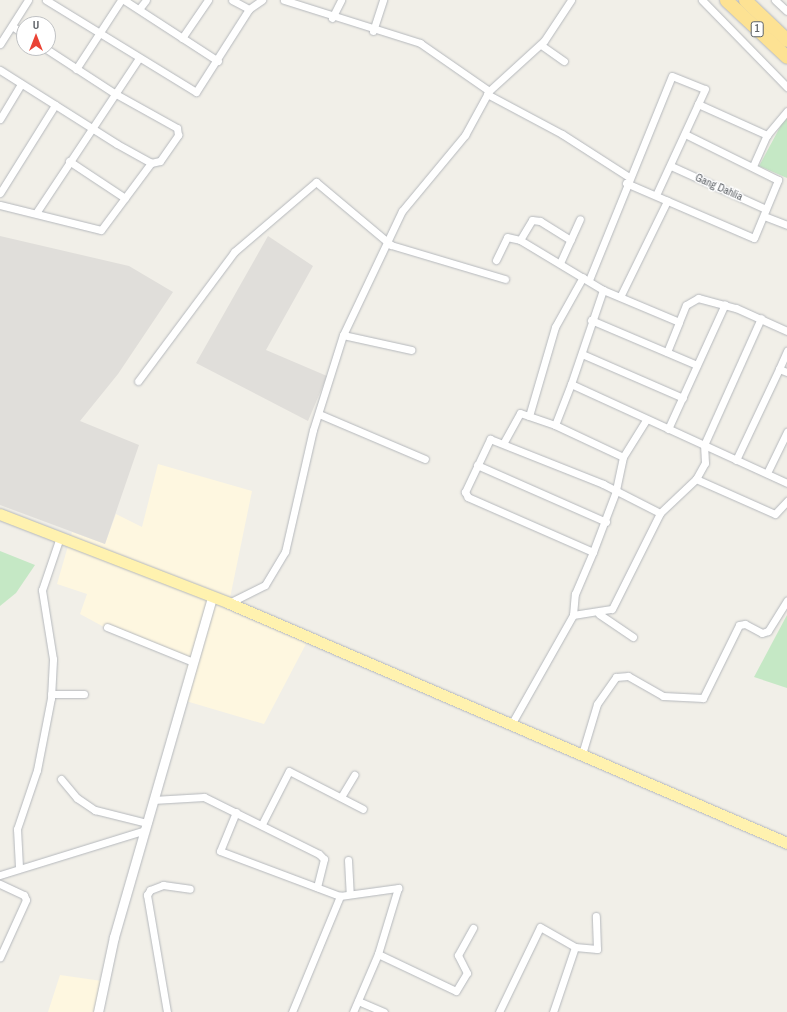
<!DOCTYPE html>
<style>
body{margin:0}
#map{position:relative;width:787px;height:1012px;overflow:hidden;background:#f1efe8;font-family:"Archivo Narrow",sans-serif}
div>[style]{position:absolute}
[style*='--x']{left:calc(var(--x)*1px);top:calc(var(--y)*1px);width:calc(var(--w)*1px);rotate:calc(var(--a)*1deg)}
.commercial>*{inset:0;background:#fef7e0}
.industrial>*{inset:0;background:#e0deda}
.green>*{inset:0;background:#c5e8c5}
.roads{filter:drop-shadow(0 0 1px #b5b8bc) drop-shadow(0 0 1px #b5b8bc)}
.minor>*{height:7px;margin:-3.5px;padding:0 3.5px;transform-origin:3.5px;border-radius:3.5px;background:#fff}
.tertiary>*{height:9px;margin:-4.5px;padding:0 4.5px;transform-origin:4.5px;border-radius:4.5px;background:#fff}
.primary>*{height:11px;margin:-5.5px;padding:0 5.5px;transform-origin:5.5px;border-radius:5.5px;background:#fff2af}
.motorway>*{height:13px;margin:-6.5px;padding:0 6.5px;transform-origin:6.5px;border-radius:6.5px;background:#fde293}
span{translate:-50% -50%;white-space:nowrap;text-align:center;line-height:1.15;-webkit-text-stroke:3px #fff;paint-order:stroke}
.shield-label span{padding:1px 3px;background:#fff;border:1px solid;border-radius:3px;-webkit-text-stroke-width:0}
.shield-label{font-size:10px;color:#5f6368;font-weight:700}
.street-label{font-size:11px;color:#5f6368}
.north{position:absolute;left:16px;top:16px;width:40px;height:40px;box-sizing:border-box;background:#fff;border:1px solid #bfc1c3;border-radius:50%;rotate:0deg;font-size:11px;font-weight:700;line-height:16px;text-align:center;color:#5f6368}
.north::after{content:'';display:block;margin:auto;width:14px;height:18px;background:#ea4335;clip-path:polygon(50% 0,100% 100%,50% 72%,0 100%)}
</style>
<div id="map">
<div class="commercial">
<i style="clip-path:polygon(158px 464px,252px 491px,229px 603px,307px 642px,264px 724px,179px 699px,189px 658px,115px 633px,80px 614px,87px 594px,57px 584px,72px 532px,105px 544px,116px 514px,142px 527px)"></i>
<i style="clip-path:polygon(60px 975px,109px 982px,103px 1012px,48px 1012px)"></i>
</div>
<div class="industrial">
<i style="clip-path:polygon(0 236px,129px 266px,173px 292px,118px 374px,80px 421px,139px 445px,105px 544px,0 505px)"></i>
<i style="clip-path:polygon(268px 236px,313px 266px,266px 350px,327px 376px,308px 421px,196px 363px)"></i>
</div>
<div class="green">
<i style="clip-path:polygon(787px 114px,787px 178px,759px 166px)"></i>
<i style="clip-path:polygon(0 551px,35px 565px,16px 593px,0 606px)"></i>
<i style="clip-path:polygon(787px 615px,787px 688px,754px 677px)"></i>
</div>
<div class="roads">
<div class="minor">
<i style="--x:46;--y:0;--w:176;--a:31.5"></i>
<i style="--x:196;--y:92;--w:98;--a:-57.4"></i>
<i style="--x:249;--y:9;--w:19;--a:-152"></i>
<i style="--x:124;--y:0;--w:112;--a:33"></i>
<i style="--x:284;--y:0;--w:143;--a:17.5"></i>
<i style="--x:420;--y:43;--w:84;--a:34.8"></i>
<i style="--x:702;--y:0;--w:122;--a:45.7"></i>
<i style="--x:775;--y:0;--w:16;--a:43"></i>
<i style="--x:139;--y:9;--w:11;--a:-52"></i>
<i style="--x:249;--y:9;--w:16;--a:-35"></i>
<i style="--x:332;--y:18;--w:20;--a:-63"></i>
<i style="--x:12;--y:26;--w:14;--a:34"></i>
<i style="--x:373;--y:31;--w:33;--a:-72"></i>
<i style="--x:182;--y:38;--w:46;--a:-55.6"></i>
<i style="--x:0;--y:44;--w:52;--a:-57.5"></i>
<i style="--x:541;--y:45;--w:28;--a:35"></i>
<i style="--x:76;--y:69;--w:82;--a:-56.9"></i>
<i style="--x:0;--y:70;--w:138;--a:32.3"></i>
<i style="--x:117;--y:144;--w:39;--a:29"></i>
<i style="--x:151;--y:163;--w:9;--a:-13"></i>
<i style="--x:160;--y:161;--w:32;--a:-55"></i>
<i style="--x:178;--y:135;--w:7;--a:-98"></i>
<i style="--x:177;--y:128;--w:72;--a:-150.9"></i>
<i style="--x:114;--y:93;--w:82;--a:-146.9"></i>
<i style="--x:487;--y:94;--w:85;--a:28.1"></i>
<i style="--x:562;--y:134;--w:80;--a:32.7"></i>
<i style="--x:0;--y:119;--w:41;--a:-59"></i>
<i style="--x:69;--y:161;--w:67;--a:33.5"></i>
<i style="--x:671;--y:166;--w:104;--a:24.4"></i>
<i style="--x:753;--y:166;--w:34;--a:-66"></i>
<i style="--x:767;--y:135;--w:31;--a:-50"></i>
<i style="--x:626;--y:183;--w:139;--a:23.3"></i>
<i style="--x:754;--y:238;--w:63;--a:-67.5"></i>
<i style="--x:778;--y:180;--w:104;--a:-153.7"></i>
<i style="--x:0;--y:193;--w:104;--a:-58"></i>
<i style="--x:656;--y:195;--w:100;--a:-65.2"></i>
<i style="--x:698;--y:104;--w:76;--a:24.2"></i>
<i style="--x:0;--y:205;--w:104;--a:13.9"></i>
<i style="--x:101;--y:230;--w:84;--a:-53.3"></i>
<i style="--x:36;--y:213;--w:186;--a:-56.4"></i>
<i style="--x:764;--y:216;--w:25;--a:21"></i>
<i style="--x:520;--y:240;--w:97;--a:31.1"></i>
<i style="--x:603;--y:290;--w:82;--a:22.8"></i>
<i style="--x:679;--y:322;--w:18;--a:-68"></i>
<i style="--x:686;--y:305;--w:14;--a:-30"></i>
<i style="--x:698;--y:298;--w:39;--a:15"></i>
<i style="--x:736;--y:308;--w:56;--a:24.3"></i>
<i style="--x:496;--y:260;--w:25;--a:-64"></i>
<i style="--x:507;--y:237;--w:13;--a:13"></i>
<i style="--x:520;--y:240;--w:23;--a:-59"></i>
<i style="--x:532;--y:220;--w:8;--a:7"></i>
<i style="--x:540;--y:221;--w:36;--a:32"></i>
<i style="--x:560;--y:263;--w:48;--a:-65.6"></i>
<i style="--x:589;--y:280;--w:220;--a:-67.9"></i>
<i style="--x:672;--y:76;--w:35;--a:22"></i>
<i style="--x:705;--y:89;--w:17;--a:115"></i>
<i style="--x:603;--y:290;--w:99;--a:108.8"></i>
<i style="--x:571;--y:384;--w:238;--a:24.6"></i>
<i style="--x:621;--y:295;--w:105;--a:-63.9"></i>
<i style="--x:591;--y:320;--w:115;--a:23"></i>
<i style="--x:343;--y:335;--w:70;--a:12.4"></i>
<i style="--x:667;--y:352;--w:32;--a:-68"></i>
<i style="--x:582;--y:354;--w:110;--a:23.5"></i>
<i style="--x:779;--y:369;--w:20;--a:-66"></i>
<i style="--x:138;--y:381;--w:161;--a:-53.3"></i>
<i style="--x:234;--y:252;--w:108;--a:-40.5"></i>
<i style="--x:316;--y:182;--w:98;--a:40"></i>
<i style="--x:391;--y:245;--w:119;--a:16.6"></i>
<i style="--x:319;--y:414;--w:115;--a:23"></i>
<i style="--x:529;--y:416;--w:93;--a:-73.7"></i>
<i style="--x:555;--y:327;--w:57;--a:-60.8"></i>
<i style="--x:555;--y:425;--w:75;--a:25.2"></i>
<i style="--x:623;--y:457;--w:35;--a:102"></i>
<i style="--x:616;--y:491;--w:65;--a:110.7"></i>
<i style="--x:668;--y:429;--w:137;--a:-65.5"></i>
<i style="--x:504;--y:442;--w:33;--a:-61"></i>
<i style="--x:520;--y:413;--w:37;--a:19"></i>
<i style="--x:555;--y:425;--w:44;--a:-68.7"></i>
<i style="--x:623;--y:457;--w:44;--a:-58.1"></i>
<i style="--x:736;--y:460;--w:101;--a:-64.7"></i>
<i style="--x:779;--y:369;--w:9;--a:21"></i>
<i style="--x:477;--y:465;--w:141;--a:23.8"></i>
<i style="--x:767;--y:473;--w:46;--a:-64"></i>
<i style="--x:696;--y:479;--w:86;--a:23.9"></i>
<i style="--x:775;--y:514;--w:18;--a:-47"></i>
<i style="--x:229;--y:603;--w:40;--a:-26.6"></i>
<i style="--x:265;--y:585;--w:39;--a:-59"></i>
<i style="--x:285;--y:552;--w:125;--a:-77.1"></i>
<i style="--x:313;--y:430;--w:100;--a:-72.5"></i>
<i style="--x:343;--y:335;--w:137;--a:-64.6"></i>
<i style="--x:402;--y:211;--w:99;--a:-50.3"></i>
<i style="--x:465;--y:135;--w:50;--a:-61.4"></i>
<i style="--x:489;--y:91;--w:74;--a:-42.3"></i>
<i style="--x:544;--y:41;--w:49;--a:-56.6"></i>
<i style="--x:599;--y:614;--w:41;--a:34.1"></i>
<i style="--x:573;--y:615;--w:39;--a:-9"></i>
<i style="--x:612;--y:609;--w:107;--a:-63.4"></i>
<i style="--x:660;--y:513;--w:50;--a:-43.4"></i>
<i style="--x:696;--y:479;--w:18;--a:-61"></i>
<i style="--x:705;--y:463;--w:18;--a:-93"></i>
<i style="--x:704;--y:445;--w:139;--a:-65.8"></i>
<i style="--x:107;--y:627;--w:93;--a:22.1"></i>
<i style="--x:51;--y:694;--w:33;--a:0"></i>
<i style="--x:512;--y:723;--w:124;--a:-60.5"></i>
<i style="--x:573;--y:615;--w:21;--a:-85"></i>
<i style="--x:575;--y:594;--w:46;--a:-66.8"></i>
<i style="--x:593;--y:552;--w:137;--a:-156.3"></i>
<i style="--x:468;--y:497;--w:6;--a:-121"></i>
<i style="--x:465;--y:492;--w:59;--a:-64.7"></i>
<i style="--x:490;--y:439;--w:122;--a:21.7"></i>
<i style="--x:603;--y:484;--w:64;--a:27"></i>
<i style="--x:582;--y:754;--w:52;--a:-73.3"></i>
<i style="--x:597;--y:704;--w:33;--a:-55"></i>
<i style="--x:616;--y:677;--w:12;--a:-5"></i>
<i style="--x:628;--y:676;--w:40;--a:29.7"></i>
<i style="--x:663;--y:696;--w:40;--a:2.9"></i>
<i style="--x:703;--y:698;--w:81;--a:-63.7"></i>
<i style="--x:739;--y:625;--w:6;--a:-9"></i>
<i style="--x:745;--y:624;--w:19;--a:28"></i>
<i style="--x:762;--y:633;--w:6;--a:-18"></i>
<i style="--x:768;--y:631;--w:36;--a:-58"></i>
<i style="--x:61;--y:779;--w:25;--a:50"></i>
<i style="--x:77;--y:798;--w:22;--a:34"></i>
<i style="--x:95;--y:810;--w:54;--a:14"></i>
<i style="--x:341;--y:797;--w:26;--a:-59"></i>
<i style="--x:153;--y:800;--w:51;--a:-3.4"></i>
<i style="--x:204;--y:797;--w:128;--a:26.4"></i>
<i style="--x:319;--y:854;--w:7;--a:45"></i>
<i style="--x:324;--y:859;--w:29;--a:104"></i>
<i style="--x:236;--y:812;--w:42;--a:112.3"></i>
<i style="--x:220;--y:851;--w:128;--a:20.6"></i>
<i style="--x:340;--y:896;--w:59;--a:-7.9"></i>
<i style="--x:398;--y:888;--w:69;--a:106.9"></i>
<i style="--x:378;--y:954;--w:63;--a:113.3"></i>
<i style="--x:262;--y:824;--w:59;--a:-63"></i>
<i style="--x:289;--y:771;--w:83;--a:27.2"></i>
<i style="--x:348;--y:860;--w:33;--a:87"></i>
<i style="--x:19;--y:867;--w:38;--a:-93"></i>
<i style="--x:17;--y:829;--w:62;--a:-71.3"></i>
<i style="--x:37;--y:770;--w:73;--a:-79"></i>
<i style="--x:51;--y:698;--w:39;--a:-87"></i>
<i style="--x:53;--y:659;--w:70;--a:-99.1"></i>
<i style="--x:42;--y:590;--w:56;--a:-71.2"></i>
<i style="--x:0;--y:875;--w:152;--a:-17.2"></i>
<i style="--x:0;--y:884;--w:26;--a:25"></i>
<i style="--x:24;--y:895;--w:5;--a:68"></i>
<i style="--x:26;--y:900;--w:63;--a:114.5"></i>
<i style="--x:575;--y:947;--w:22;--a:5"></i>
<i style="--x:597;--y:949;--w:33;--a:-92"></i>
<i style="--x:378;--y:954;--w:86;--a:25.4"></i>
<i style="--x:456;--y:991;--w:21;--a:-59"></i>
<i style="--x:467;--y:973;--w:20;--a:-117"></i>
<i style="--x:458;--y:955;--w:31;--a:-61"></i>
<i style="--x:358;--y:1001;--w:28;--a:23"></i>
<i style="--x:167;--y:1012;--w:119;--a:-99.7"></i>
<i style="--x:147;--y:895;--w:6;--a:-59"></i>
<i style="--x:150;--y:890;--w:14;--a:-21"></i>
<i style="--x:163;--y:885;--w:27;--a:8"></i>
<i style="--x:292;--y:1012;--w:126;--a:-67.5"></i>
<i style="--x:499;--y:1012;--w:94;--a:-64.2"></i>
<i style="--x:540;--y:927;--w:40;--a:29.7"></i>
<i style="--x:575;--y:947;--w:69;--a:108.7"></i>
</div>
<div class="tertiary">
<i style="--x:98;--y:1012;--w:77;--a:-78"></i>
<i style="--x:114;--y:937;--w:354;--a:-73.9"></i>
</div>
<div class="primary">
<i style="--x:0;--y:514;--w:246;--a:21.2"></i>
<i style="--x:229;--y:603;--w:607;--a:23.27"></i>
</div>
<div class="motorway">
<i style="--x:726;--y:0;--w:83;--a:43.1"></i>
<i style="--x:745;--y:0;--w:58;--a:43.6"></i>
</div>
</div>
<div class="shield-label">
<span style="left:757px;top:29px">1</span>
</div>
<div class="street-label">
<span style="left:719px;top:187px;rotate:24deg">Gang Dahlia</span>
</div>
<div class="north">U</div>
</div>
